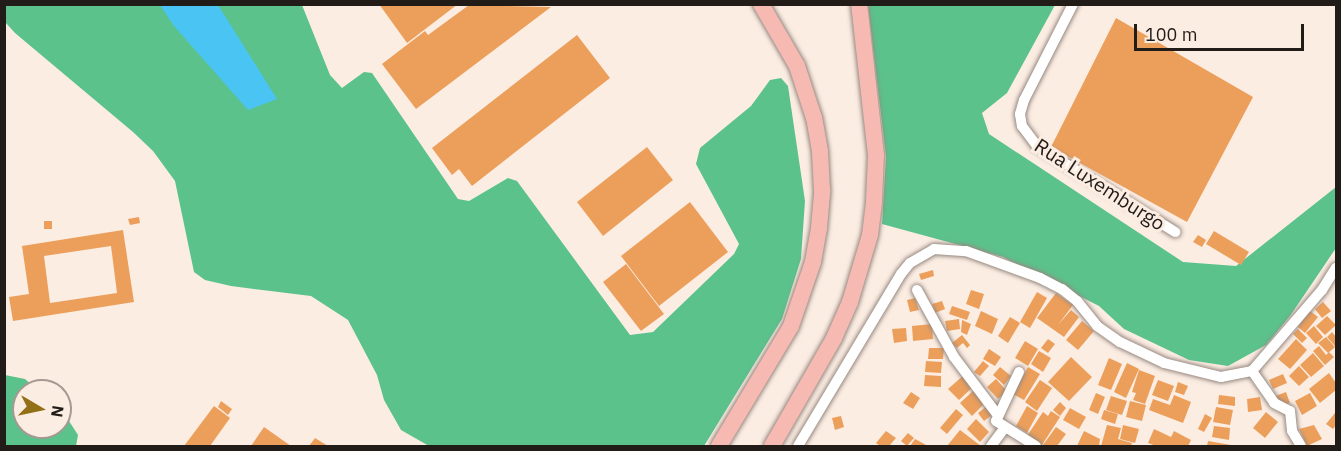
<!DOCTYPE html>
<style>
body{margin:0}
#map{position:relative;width:1341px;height:451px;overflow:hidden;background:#fcede3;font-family:"IBM Plex Sans",sans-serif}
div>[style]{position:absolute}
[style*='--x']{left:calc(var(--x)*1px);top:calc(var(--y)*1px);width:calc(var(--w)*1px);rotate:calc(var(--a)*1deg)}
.forest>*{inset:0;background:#5bc28c}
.water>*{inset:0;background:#4ac4f3}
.building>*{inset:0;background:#ec9f5b}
.roads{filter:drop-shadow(0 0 2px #968980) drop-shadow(0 0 2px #968980)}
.street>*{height:10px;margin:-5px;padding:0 5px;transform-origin:5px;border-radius:5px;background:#fff}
.primary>*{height:16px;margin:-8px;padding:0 8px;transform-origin:8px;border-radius:8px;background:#f7bab2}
span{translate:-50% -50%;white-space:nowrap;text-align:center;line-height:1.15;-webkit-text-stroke:6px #fcede3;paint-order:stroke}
.street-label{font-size:20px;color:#221c19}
.frame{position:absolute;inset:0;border:6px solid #221c19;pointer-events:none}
.north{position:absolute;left:12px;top:379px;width:60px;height:60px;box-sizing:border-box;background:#fcede3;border:2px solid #a59992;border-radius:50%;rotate:99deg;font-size:16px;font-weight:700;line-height:24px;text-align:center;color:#221c19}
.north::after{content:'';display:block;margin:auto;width:21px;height:27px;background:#936f17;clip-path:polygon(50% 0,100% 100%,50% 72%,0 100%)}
.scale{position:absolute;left:1134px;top:24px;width:170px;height:27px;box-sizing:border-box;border:3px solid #221c19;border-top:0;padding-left:8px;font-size:18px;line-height:21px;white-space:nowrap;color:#221c19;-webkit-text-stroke:4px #fcede3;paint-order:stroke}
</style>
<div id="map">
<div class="forest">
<i style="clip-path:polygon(4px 5px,302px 5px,330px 75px,342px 88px,364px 72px,372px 73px,458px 199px,469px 201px,508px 178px,517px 181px,630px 335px,653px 332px,734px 254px,739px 244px,696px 164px,700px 148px,751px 106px,770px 80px,781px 78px,788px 86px,805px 201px,801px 259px,782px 319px,704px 446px,429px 446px,401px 430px,384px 400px,377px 375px,348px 320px,311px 296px,231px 286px,205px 280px,194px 272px,175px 181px,153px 151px,133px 132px,15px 33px,5px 22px)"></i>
<i style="clip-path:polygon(868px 5px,1055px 5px,1007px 93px,982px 113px,989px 134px,1183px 262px,1236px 266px,1336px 187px,1336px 248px,1290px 316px,1266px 345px,1228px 366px,1189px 360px,1124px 329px,1099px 306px,1003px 257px,882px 224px,886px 157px)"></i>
<i style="clip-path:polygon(5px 375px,25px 379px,39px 391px,24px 391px,24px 427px,60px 427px,60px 407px,78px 435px,76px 446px,5px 446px)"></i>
</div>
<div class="water">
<i style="clip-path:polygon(160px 5px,218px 5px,277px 99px,248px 110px,174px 26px)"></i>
</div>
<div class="building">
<i style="clip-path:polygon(379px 4px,458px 4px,407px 43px)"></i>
<i style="clip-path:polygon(469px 5px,551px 7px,416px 109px,382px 64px,425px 31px,428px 35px)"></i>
<i style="clip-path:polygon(1116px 18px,1253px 97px,1187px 222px,1051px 147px)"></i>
<i style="clip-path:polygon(577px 35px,610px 78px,472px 186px,459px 169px,452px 175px,432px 148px)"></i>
<i style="clip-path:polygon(647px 147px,673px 180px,603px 236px,577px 202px)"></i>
<i style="clip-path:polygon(690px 202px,728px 252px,659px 306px,621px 256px)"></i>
<i style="clip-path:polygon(139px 217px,140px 223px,130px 225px,128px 219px)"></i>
<i style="clip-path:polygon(44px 221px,52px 221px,52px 229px,44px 229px)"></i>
<i style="clip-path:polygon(evenodd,123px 230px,134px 302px,13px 321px,9px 297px,29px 294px,22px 246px,123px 230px,111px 246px,117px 293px,50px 303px,44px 256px,111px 246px)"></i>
<i style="clip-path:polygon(1214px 231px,1249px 252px,1241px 265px,1206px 244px)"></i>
<i style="clip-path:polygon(1198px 235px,1206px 240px,1202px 247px,1193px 242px)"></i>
<i style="clip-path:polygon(626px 264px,664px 314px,641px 331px,603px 282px)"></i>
<i style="clip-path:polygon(933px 270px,934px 276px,921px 280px,919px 274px)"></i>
<i style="clip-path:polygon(971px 290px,984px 294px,979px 309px,966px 304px)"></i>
<i style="clip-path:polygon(1037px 292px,1047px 298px,1030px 328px,1020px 322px)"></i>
<i style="clip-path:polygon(1056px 293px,1073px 305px,1058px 325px,1071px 310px,1079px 317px,1064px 337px,1037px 318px)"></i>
<i style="clip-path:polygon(915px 298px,919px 310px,910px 312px,907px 300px)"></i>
<i style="clip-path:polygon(942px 301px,945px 309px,935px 313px,932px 304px)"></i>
<i style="clip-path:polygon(1323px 302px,1331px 311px,1322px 318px,1315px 309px)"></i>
<i style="clip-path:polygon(952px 306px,970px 312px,967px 320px,949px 314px)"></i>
<i style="clip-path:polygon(981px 311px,998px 319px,992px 334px,975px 326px)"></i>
<i style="clip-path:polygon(1310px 311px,1318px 317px,1305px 333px,1298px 327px)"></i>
<i style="clip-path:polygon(1327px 316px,1336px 325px,1325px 335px,1316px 326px)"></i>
<i style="clip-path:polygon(1010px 317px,1020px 323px,1008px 343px,998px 336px)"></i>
<i style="clip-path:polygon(959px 319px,960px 329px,947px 331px,945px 321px)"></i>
<i style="clip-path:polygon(962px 320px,971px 324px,967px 335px,961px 332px)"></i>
<i style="clip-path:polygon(1082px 321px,1094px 331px,1078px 350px,1066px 340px)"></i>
<i style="clip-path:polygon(932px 324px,933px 339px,913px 341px,912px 326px)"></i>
<i style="clip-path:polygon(1314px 326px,1323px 337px,1316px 344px,1306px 333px)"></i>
<i style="clip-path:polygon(906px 328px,907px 341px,894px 343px,892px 329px)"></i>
<i style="clip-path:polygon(1298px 329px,1307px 338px,1302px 343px,1293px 334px)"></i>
<i style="clip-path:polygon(1332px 332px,1336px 337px,1335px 346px,1327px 337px)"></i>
<i style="clip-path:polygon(962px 335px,970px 345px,967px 348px,963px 343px,957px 348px,952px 343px)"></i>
<i style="clip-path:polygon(1326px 337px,1335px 347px,1328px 353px,1318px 343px)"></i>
<i style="clip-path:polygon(1048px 339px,1055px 344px,1048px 353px,1041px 348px)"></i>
<i style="clip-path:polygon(1296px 339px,1307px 350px,1290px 369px,1278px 359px)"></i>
<i style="clip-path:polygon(1025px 341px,1038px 349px,1028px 366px,1015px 358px)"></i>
<i style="clip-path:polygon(1319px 346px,1326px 355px,1329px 352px,1334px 357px,1325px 365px,1313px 351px)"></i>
<i style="clip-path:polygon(929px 348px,944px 348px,943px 359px,928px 359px)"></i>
<i style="clip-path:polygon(989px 349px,1001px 357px,995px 366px,983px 359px)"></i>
<i style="clip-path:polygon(1039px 351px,1051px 358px,1043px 372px,1031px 364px)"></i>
<i style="clip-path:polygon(1313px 353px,1324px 366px,1311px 377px,1300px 365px)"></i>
<i style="clip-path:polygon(1071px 357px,1092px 377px,1069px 401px,1048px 382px)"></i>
<i style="clip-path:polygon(1109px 358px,1122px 364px,1111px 390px,1098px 385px)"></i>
<i style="clip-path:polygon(926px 361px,942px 362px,941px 373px,925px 372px)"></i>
<i style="clip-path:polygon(983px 361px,989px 366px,980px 376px,974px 372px)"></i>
<i style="clip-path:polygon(1127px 363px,1139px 369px,1126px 398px,1114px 392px)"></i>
<i style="clip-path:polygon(1299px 366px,1309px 377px,1299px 386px,1289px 376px)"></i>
<i style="clip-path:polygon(1000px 367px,1011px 376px,1004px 385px,993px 375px)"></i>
<i style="clip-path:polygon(1028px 367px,1040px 374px,1024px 400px,1013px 394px)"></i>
<i style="clip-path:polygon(1139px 370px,1155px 376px,1145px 404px,1133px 400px,1136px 393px,1132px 392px)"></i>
<i style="clip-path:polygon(1329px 373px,1336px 383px,1336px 390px,1320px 403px,1309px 389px)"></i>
<i style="clip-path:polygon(965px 374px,975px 385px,959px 400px,948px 389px)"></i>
<i style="clip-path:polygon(1283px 374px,1287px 383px,1273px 389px,1269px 380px)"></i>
<i style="clip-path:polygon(925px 375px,941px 376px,941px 387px,924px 386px)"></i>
<i style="clip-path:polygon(996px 379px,1007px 391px,998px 399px,987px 387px)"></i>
<i style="clip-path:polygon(1040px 380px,1052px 388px,1037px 411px,1025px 402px)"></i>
<i style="clip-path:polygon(1158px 380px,1174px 386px,1168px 401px,1152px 395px)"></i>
<i style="clip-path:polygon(1178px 382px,1188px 386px,1184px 395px,1175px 392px)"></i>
<i style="clip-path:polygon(974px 390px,986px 402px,972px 416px,960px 403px)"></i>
<i style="clip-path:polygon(911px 392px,920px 398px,913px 409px,903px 403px)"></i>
<i style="clip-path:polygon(1286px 392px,1290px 403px,1284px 405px,1283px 401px,1275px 404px,1273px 397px)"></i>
<i style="clip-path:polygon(1096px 393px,1105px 397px,1098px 414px,1089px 410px)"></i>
<i style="clip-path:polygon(1310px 393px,1317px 406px,1302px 415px,1295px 401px)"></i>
<i style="clip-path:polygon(1174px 395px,1191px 402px,1183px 423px,1149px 410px,1153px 399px,1170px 405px)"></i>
<i style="clip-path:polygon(1219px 395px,1235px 397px,1235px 406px,1218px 404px)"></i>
<i style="clip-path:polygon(1111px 396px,1127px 401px,1122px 415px,1106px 410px)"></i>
<i style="clip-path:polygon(1260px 397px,1262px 410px,1248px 412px,1247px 399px)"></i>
<i style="clip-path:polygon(221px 401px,232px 409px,228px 415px,218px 407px)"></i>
<i style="clip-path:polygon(1130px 401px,1146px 405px,1142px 421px,1126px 417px)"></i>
<i style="clip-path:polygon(1060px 402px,1066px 408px,1060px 416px,1053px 410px)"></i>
<i style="clip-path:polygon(214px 406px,230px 418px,210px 446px,184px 446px)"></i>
<i style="clip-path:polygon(987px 406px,993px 414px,984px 421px,978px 413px)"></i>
<i style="clip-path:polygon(1027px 406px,1038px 413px,1027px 433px,1016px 426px)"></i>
<i style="clip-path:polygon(1216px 407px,1233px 410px,1230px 425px,1213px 422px)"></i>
<i style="clip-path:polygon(1070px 408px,1086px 417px,1079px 429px,1063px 420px)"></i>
<i style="clip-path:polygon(956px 409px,963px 415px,947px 434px,940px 428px)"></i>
<i style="clip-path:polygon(1104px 410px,1118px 414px,1115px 424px,1101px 419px)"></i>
<i style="clip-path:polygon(1051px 411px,1060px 417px,1042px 445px,1027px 436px,1043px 412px,1048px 416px)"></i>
<i style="clip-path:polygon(1266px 412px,1278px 422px,1265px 438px,1253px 428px)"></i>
<i style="clip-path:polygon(1335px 413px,1336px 425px,1333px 429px,1326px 424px)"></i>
<i style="clip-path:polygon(1205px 414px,1212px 418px,1204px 432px,1198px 429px)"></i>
<i style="clip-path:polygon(841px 416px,844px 427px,835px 430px,832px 418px)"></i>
<i style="clip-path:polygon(976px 419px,989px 432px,980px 442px,967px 429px)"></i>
<i style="clip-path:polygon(1107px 425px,1121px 428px,1118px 439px,1132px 443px,1131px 446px,1101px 446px)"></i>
<i style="clip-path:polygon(1123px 425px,1139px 429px,1135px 443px,1120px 439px)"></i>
<i style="clip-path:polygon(1314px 425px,1322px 439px,1307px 446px,1299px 429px)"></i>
<i style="clip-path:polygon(1214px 426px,1230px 428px,1229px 440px,1212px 437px)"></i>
<i style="clip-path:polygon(264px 427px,291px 446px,251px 446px)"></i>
<i style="clip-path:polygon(1056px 427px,1066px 434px,1057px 446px,1046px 446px,1043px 445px)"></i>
<i style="clip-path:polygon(1154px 429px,1171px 437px,1174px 431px,1191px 440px,1188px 446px,1156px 446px,1148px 443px)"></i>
<i style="clip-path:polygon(960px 430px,981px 446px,947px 446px)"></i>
<i style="clip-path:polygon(886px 431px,896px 438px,889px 446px,880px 446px,876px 443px)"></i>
<i style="clip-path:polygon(1084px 431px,1100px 439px,1099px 446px,1077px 446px)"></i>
<i style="clip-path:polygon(908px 433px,914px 438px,907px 446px,901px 441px)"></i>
<i style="clip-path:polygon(315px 438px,328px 446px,309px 446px)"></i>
<i style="clip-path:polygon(915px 439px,928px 446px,910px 446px)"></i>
<i style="clip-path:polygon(1208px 441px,1231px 445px,1231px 446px,1207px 446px)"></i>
</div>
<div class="roads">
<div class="street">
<i style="--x:1073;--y:4;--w:108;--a:117"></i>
<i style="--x:1024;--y:100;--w:15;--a:106"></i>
<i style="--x:1020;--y:114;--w:12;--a:81"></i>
<i style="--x:1022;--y:126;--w:25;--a:53"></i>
<i style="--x:1037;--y:146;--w:163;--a:31.9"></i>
<i style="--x:917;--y:290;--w:77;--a:61.1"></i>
<i style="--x:954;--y:357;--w:71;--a:53"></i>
<i style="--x:1252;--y:371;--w:39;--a:55"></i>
<i style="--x:1274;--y:403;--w:18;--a:27"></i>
<i style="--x:1290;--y:411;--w:20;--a:84"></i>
<i style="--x:1292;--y:431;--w:17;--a:59"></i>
<i style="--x:1019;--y:372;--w:54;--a:115.1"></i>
<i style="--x:996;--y:421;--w:47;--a:32"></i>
<i style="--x:798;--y:446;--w:200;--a:-59.1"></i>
<i style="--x:901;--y:274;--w:14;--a:-51"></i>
<i style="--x:910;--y:263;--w:28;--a:-30"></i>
<i style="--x:934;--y:249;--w:32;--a:4"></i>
<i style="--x:966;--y:251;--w:79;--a:20"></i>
<i style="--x:1040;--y:278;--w:25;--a:27"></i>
<i style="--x:1062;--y:289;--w:19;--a:39"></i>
<i style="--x:1077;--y:301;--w:32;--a:51"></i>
<i style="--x:1097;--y:326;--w:28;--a:35"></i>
<i style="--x:1120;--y:342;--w:49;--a:25.5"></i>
<i style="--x:1164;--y:363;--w:59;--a:13.8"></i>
<i style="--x:1221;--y:377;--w:32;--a:-11"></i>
<i style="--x:1252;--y:371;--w:107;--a:-49.2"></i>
<i style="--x:1322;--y:290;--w:26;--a:-58"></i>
<i style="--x:991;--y:446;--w:21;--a:-53"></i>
</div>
<div class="primary">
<i style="--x:719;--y:446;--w:140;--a:-59"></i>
<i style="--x:791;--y:326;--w:68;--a:-71"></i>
<i style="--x:813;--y:262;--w:35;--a:-80"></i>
<i style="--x:819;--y:228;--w:38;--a:-85"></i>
<i style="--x:822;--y:190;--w:39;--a:-93"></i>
<i style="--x:820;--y:151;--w:34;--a:-100"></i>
<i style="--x:814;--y:118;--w:55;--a:-108.1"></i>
<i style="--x:797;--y:66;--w:72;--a:-120.1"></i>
<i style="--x:772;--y:446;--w:125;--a:-60.1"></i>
<i style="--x:834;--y:338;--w:39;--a:-66"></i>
<i style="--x:850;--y:302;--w:70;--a:-73.4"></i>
<i style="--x:870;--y:235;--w:34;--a:-83"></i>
<i style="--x:874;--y:201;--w:46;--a:-87.5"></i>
<i style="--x:876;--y:155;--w:152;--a:-96.4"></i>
</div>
</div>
<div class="street-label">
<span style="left:1100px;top:184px;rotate:33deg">Rua Luxemburgo</span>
</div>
<div class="frame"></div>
<div class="north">N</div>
<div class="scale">100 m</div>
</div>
